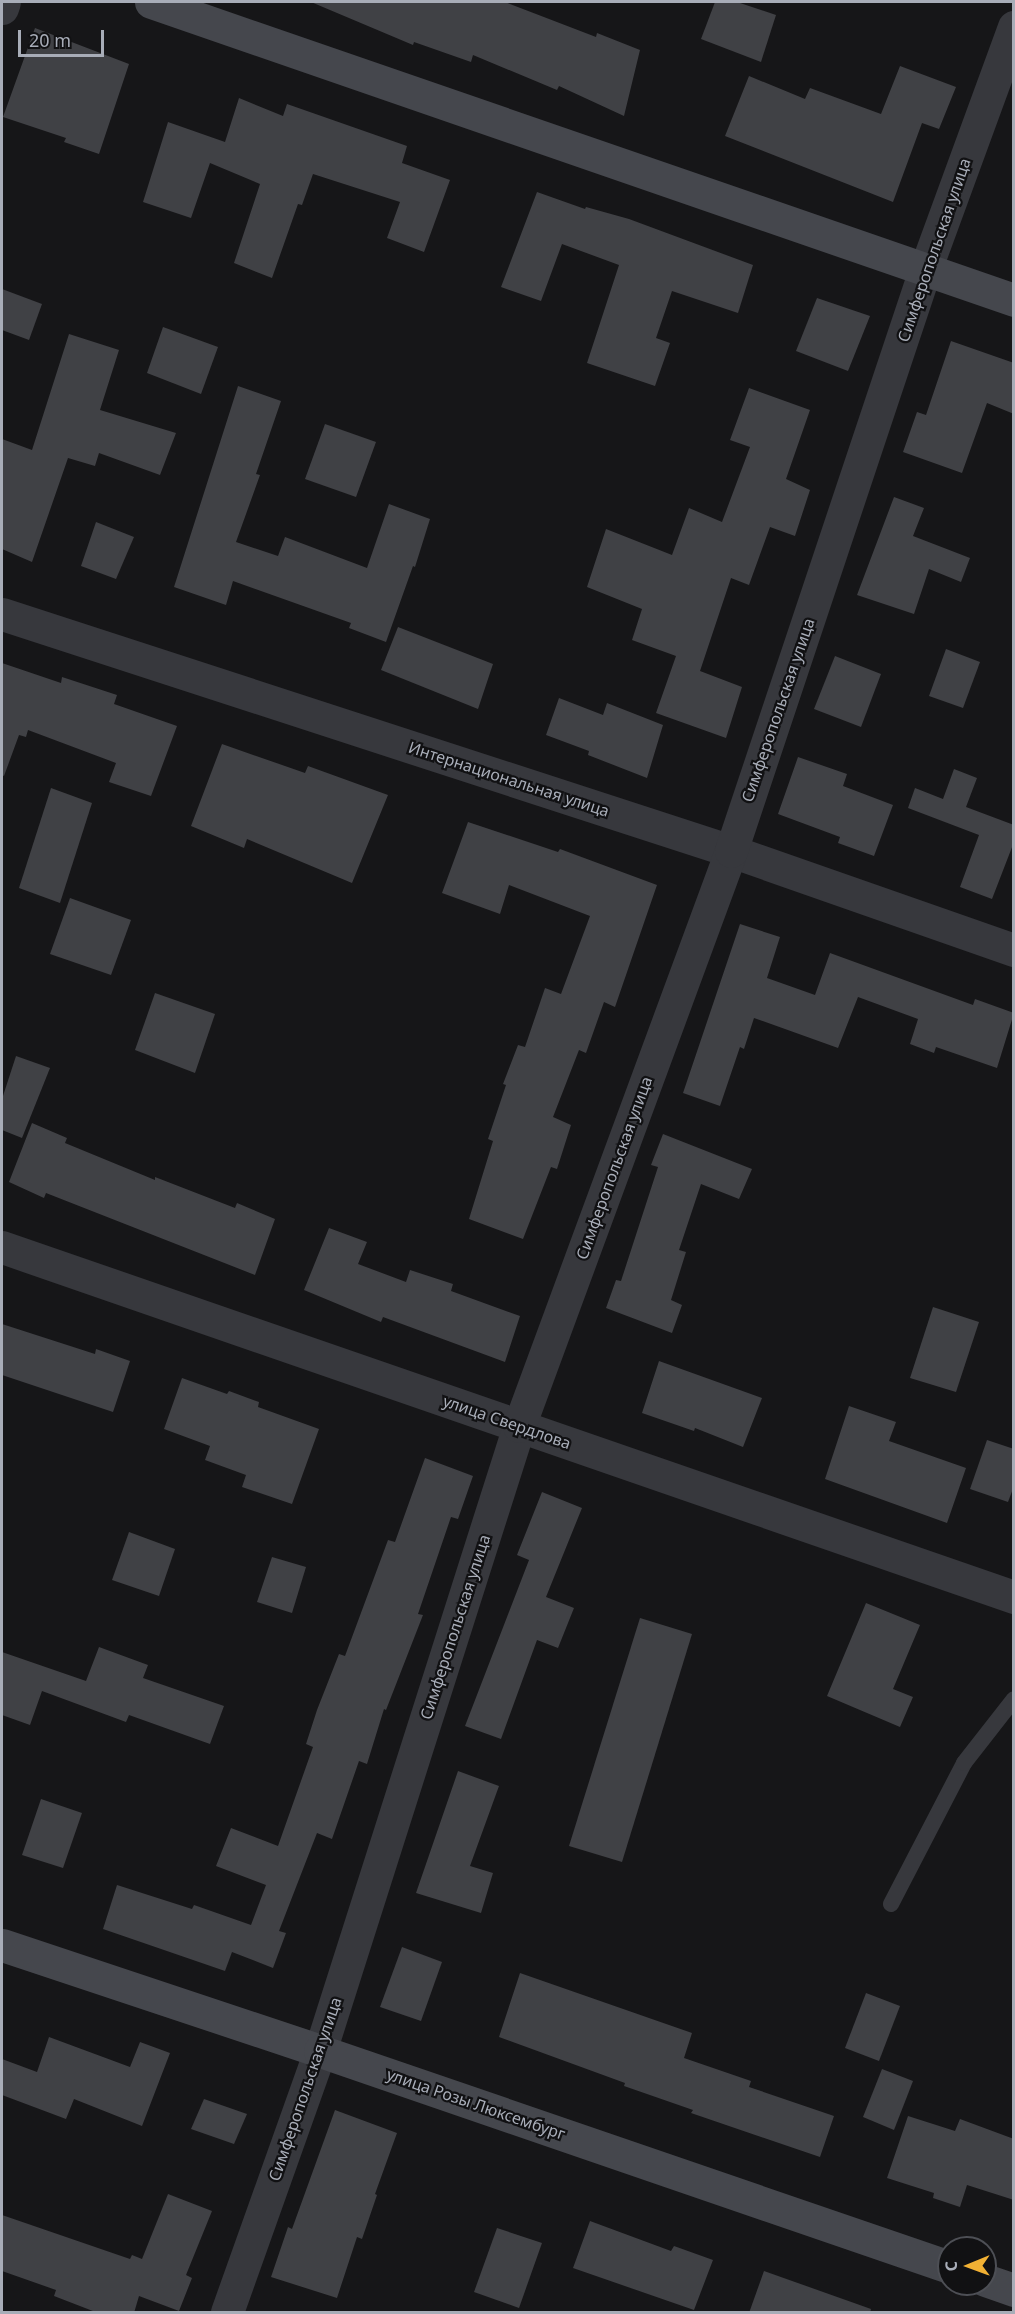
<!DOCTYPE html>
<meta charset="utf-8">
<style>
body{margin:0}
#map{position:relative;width:1015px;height:2314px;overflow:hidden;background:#161618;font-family:"Noto Sans",sans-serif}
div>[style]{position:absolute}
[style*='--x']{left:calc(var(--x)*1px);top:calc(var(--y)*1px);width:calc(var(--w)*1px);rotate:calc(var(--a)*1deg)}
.building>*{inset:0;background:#404145}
.lane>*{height:16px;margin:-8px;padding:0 8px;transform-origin:8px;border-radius:8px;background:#37383d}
.street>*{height:33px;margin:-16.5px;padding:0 16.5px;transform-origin:16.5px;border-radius:16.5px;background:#37383d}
.secondary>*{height:33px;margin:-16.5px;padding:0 16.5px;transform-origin:16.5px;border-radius:16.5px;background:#45474d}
span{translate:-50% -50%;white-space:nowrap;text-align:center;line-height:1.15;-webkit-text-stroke:4.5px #111113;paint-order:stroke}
.street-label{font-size:16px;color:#a8adb8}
.frame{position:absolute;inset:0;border:3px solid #a8adb8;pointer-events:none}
.north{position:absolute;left:937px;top:2236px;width:60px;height:60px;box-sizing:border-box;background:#111113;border:2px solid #4d4f55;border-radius:50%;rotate:269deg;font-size:16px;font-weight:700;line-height:24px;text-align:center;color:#a8adb8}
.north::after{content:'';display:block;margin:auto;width:21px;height:27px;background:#f2b134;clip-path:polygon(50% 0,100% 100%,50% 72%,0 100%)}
.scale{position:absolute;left:18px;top:30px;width:86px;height:27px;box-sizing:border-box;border:3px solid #a8adb8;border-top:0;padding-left:8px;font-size:18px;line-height:21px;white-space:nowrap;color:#a8adb8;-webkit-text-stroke:4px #111113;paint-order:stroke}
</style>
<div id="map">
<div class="building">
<i style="clip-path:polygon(311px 2px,505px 2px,596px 37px,597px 33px,640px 50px,624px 116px,559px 86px,557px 90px,473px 55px,471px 62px,414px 42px,413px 45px)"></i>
<i style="clip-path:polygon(715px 2px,737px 2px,776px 15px,761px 62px,701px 39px)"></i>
<i style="clip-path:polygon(35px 28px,129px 64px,99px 154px,64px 142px,66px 138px,3px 117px)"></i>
<i style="clip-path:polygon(900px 66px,956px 87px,939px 129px,922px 123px,893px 202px,725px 136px,749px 76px,805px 99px,810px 88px,881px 114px)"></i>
<i style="clip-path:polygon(239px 98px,283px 116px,287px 104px,407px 146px,402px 163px,450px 180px,424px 252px,387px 238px,400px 202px,313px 174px,302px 205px,298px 204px,272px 278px,234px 263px,260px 184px,210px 163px,191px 218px,143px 202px,168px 122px,225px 142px)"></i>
<i style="clip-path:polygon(537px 192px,585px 209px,586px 207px,629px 219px,753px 265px,738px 313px,672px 291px,656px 338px,670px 343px,655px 386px,587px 363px,619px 265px,562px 244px,541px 301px,501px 287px)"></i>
<i style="clip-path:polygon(2px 289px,42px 304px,29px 340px,2px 330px)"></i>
<i style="clip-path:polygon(817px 298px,870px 316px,848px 371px,796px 351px)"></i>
<i style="clip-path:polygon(163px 327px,218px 347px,201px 394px,147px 373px)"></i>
<i style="clip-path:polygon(69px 334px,119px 350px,100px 410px,176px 433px,160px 475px,99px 453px,95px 466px,68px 458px,32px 562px,2px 549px,2px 439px,32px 450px)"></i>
<i style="clip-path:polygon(951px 341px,1014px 363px,1014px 414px,987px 403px,962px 473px,903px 452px,917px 412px,926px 415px)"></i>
<i style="clip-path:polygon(238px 386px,281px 401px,256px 474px,260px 475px,236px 542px,278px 556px,285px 537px,367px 568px,389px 504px,430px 519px,415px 567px,413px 566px,386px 642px,349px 628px,351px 623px,233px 581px,226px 605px,174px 587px)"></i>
<i style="clip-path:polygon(749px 388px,810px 410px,786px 479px,810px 490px,795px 536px,770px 527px,749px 585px,731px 578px,700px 671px,742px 687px,726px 738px,656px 713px,676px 656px,632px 640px,642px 609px,587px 587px,606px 529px,672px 555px,689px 508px,722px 522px,750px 447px,730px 440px)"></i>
<i style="clip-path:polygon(325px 424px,376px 442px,356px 497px,305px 479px)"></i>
<i style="clip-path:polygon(894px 497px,924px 508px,913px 536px,970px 558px,961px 582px,929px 569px,914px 614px,857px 595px)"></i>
<i style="clip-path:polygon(96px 522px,134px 537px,116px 579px,81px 566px)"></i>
<i style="clip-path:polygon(398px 627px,493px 664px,478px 709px,381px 670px)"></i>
<i style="clip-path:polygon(946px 649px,980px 662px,963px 708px,929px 696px)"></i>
<i style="clip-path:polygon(835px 656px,881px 674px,861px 727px,814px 709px)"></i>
<i style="clip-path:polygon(2px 663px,61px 683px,62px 677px,117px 695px,114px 704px,177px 726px,151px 796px,109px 782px,116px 763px,28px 730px,26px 737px,19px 735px,4px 776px,2px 775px)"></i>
<i style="clip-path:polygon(559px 698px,603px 715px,607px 703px,663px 725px,647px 778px,588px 755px,589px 751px,546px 735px)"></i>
<i style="clip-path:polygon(222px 744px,305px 773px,308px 766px,388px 795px,352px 883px,247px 839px,244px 848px,191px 826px)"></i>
<i style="clip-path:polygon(798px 757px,847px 774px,843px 786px,893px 805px,874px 856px,838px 843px,840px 837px,778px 814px)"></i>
<i style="clip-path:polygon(954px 769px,977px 778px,966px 807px,1014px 825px,1014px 842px,992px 899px,960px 887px,979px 835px,908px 808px,915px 788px,943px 799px)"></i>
<i style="clip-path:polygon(51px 788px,92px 803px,60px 903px,19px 888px)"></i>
<i style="clip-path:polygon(468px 822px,558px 852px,560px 849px,657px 885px,615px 1007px,604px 1002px,586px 1053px,579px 1050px,553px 1117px,571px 1125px,557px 1169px,551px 1167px,523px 1239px,469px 1219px,493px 1141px,488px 1139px,506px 1085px,503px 1084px,518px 1045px,525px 1047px,545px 988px,561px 994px,590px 916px,509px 885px,500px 914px,442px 893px)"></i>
<i style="clip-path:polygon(70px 898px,131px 920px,111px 975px,50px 954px)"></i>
<i style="clip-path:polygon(740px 924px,780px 937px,767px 978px,815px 995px,830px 953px,973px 1005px,975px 999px,1014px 1013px,997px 1068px,936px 1047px,934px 1053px,910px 1044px,918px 1019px,858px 997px,838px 1048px,754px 1018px,744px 1049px,740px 1047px,720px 1106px,683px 1093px)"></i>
<i style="clip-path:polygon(155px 993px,215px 1014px,195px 1073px,135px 1050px)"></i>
<i style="clip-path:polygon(16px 1056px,50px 1068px,22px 1138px,2px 1130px,2px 1099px)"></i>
<i style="clip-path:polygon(32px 1123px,67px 1138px,65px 1143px,155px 1180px,155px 1177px,235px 1208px,237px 1203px,275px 1219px,255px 1275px,46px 1193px,44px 1198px,9px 1182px)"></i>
<i style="clip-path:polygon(663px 1134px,752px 1169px,739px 1199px,701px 1184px,679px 1250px,686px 1252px,671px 1300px,682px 1305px,672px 1333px,606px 1308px,616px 1280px,621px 1281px,658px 1167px,651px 1165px)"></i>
<i style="clip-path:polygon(329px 1228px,367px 1242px,358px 1264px,406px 1282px,410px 1270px,453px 1284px,451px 1291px,520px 1316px,505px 1362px,383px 1317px,381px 1322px,304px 1290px)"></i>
<i style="clip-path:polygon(933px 1307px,979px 1322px,956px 1392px,910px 1378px)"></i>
<i style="clip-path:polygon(2px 1324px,95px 1354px,96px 1349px,130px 1361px,113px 1412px,2px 1375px)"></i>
<i style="clip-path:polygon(659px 1361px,762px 1398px,743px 1447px,695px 1428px,694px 1431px,642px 1413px)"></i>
<i style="clip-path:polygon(182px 1378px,227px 1394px,229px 1391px,259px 1402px,258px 1407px,319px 1429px,292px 1504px,242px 1487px,246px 1475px,205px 1460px,210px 1446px,164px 1429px)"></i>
<i style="clip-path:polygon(849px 1406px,896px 1422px,889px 1441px,966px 1468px,947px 1523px,825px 1479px)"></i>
<i style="clip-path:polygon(987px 1440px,1014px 1449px,1014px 1486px,1008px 1502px,970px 1489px)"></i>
<i style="clip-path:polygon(425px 1458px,473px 1476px,458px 1519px,451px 1517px,418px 1614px,423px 1615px,386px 1710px,384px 1709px,367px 1764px,359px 1761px,332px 1839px,317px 1833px,279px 1931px,286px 1933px,273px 1968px,232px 1952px,225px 1971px,103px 1929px,117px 1885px,192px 1909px,194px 1905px,251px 1925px,266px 1885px,216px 1866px,231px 1828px,278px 1846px,313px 1747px,306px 1744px,317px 1710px,339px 1654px,345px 1656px,388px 1540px,395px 1542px)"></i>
<i style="clip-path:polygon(542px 1492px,582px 1508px,546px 1597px,574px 1608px,558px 1648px,537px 1640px,501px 1739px,465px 1726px,529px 1560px,517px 1555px)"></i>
<i style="clip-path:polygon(129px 1532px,175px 1549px,159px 1596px,112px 1580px)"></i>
<i style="clip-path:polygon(272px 1557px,306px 1567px,292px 1613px,257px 1602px)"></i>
<i style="clip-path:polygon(866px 1603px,920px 1625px,893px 1689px,913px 1697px,900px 1727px,827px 1696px)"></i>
<i style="clip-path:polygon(640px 1618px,692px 1634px,622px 1862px,569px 1846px)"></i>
<i style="clip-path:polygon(99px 1647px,148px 1665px,143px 1678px,224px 1706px,210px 1744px,129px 1715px,126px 1722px,42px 1691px,30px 1725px,2px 1715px,2px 1652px,86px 1681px)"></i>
<i style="clip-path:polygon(458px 1771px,499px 1786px,470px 1866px,493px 1873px,481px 1913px,416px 1893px)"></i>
<i style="clip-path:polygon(41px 1799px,82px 1813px,63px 1868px,22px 1855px)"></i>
<i style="clip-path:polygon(402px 1947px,442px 1962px,421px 2021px,380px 2007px)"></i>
<i style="clip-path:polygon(520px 1973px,692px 2033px,684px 2058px,751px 2081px,749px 2087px,834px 2116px,820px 2157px,691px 2113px,693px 2110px,624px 2086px,625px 2083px,499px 2037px)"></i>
<i style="clip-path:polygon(866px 1993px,900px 2006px,879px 2061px,845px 2048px)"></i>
<i style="clip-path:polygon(49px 2037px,130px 2067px,140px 2042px,170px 2053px,142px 2126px,74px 2099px,66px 2119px,2px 2095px,2px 2059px,37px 2072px)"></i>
<i style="clip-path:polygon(882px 2069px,913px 2081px,894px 2130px,863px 2117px)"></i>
<i style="clip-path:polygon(204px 2099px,247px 2114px,234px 2144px,191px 2129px)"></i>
<i style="clip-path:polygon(335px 2110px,397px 2133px,375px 2194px,377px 2195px,362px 2239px,357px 2237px,337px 2298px,271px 2277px,288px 2227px,292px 2229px)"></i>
<i style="clip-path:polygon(908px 2116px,955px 2131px,960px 2119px,1014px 2139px,1014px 2200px,967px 2185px,960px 2207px,933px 2198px,934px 2193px,887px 2178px)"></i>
<i style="clip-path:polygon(168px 2194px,212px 2211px,186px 2275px,192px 2278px,179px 2311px,139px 2296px,134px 2313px,98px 2313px,54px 2296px,56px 2290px,2px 2271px,2px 2215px,130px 2259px,132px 2255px,142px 2259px)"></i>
<i style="clip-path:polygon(590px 2221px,671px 2251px,674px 2246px,713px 2260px,694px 2310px,573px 2268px)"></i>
<i style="clip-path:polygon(497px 2228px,542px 2243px,519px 2308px,474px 2292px)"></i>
<i style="clip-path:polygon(764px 2271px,871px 2309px,870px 2313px,749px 2313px)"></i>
</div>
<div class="lane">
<i style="--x:891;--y:1904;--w:159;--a:-62.6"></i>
<i style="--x:964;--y:1763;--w:81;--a:-52"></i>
</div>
<div class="street">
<i style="--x:2;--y:8;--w:6;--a:-72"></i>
<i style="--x:2;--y:614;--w:767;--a:18.01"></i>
<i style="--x:731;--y:851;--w:300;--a:19.3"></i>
<i style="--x:2;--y:1247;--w:1071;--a:19.08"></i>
<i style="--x:227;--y:2312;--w:277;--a:-70.4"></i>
<i style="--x:320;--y:2051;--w:656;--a:-72.34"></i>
<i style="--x:519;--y:1426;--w:613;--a:-69.76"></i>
<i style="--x:731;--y:851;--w:613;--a:-71.54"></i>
<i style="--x:925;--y:270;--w:259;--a:-69.9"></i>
</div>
<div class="secondary">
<i style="--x:151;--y:2;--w:913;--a:19.05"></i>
<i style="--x:2;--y:1945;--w:335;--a:18.4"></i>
<i style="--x:320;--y:2051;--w:665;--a:18.95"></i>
<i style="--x:985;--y:2280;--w:31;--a:19"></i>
</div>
<div class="street-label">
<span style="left:934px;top:250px;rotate:-71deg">Симферопольская улица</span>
<span style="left:778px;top:710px;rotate:-71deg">Симферопольская улица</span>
<span style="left:509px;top:779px;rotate:18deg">Интернациональная улица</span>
<span style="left:614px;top:1168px;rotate:-70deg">Симферопольская улица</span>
<span style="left:507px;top:1422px;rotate:19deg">улица Свердлова</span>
<span style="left:455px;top:1627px;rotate:-72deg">Симферопольская улица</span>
<span style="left:305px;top:2089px;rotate:-71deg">Симферопольская улица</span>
<span style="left:476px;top:2104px;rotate:19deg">улица Розы Люксембург</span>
</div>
<div class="frame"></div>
<div class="north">С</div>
<div class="scale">20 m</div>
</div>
